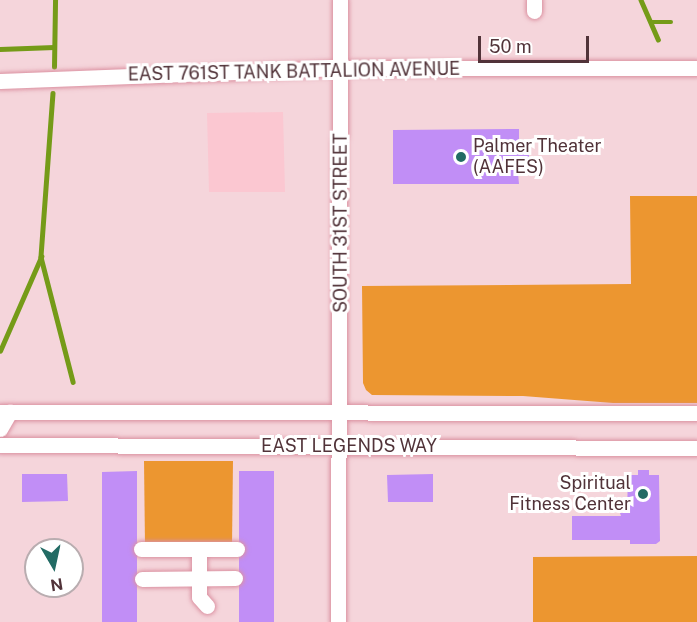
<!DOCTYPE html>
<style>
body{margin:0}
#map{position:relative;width:697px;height:622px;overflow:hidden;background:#f5d5db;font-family:"Public Sans",sans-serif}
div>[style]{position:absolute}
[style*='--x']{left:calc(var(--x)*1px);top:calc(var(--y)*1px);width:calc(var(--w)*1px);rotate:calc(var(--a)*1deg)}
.built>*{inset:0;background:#fbc7d1}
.green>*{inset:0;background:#ec9630}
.stream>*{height:4.5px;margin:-2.25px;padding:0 2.25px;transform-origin:2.25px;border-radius:2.25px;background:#759b18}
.building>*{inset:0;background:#c18ef6}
.roads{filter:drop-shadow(0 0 2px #db91a1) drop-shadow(0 0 2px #db91a1)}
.minor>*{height:15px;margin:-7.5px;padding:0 7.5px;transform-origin:7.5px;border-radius:7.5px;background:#fff}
.dots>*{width:16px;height:16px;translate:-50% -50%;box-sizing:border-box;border:3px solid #fff;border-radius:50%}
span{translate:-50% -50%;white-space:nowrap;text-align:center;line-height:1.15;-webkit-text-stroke:6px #fff;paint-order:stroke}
.street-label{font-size:18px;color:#513339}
.poi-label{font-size:18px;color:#513339}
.left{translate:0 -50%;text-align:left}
.right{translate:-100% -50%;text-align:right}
.north{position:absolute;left:24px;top:538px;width:60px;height:60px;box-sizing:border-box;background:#fff;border:2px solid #b9adb0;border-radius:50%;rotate:171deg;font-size:16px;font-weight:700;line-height:24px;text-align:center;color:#513339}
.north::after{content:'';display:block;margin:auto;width:21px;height:27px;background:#226b64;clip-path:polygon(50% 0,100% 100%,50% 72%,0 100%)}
.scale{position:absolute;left:478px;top:36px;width:111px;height:27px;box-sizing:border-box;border:3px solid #513339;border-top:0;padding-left:8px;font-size:18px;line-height:21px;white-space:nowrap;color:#513339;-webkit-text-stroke:4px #fff;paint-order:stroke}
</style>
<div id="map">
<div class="built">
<i style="clip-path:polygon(283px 112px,285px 192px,209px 192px,207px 113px)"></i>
</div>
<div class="green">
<i style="clip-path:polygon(630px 196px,697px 196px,697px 403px,613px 403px,523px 396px,372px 395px,366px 390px,363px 383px,362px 286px,631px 284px)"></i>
<i style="clip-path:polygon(144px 461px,233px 461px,232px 545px,145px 545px)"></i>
<i style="clip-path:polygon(697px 556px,697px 622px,533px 622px,533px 557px)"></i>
</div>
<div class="stream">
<i style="--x:641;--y:0;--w:43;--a:66.4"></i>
<i style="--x:652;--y:22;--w:19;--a:0"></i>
<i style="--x:0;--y:49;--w:54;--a:-2.1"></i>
<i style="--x:54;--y:67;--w:67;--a:-89.1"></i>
<i style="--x:53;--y:93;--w:164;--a:94.2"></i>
<i style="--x:41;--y:257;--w:129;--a:75.6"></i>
<i style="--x:0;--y:351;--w:103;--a:-66.4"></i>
</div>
<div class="building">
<i style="clip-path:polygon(519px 129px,519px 141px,529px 141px,529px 173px,518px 173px,519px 184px,393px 184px,393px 130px)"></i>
<i style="clip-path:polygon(638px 470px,649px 470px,649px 475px,659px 475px,660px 541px,656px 544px,630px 544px,630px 540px,572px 540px,572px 516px,621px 516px,620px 513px,627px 513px,628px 475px,638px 475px)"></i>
<i style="clip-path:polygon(137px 471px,137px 622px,102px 622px,102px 472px)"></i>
<i style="clip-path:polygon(239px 471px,274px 471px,274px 622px,239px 622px)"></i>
<i style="clip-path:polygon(22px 474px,67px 474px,68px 501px,22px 502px)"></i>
<i style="clip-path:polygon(433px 474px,433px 502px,388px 502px,387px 475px)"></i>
</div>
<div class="roads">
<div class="minor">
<i style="--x:534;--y:0;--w:11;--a:90"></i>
<i style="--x:0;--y:81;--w:341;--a:-2.2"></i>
<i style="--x:341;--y:68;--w:356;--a:0"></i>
<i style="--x:0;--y:412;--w:697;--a:0.08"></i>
<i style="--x:0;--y:429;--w:20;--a:-60"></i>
<i style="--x:0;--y:445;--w:697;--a:0.25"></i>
<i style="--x:141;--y:549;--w:96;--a:0"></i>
<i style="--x:199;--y:549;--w:48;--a:90"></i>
<i style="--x:199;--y:597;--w:12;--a:48"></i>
<i style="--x:142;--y:579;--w:93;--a:-0.6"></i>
<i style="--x:338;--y:622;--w:622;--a:-89.82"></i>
</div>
</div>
<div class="dots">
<i style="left:461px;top:157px;background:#226b64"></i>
<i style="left:643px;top:494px;background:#226b64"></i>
</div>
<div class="street-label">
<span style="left:294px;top:72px;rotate:-1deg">EAST 761ST TANK BATTALION AVENUE</span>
<span style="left:341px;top:223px;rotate:-90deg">SOUTH 31ST STREET</span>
<span style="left:349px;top:446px">EAST LEGENDS WAY</span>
</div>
<div class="poi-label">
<span class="left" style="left:473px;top:157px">Palmer Theater<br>(AAFES)</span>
<span class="right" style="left:631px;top:494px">Spiritual<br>Fitness Center</span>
</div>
<div class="north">N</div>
<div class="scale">50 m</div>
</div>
